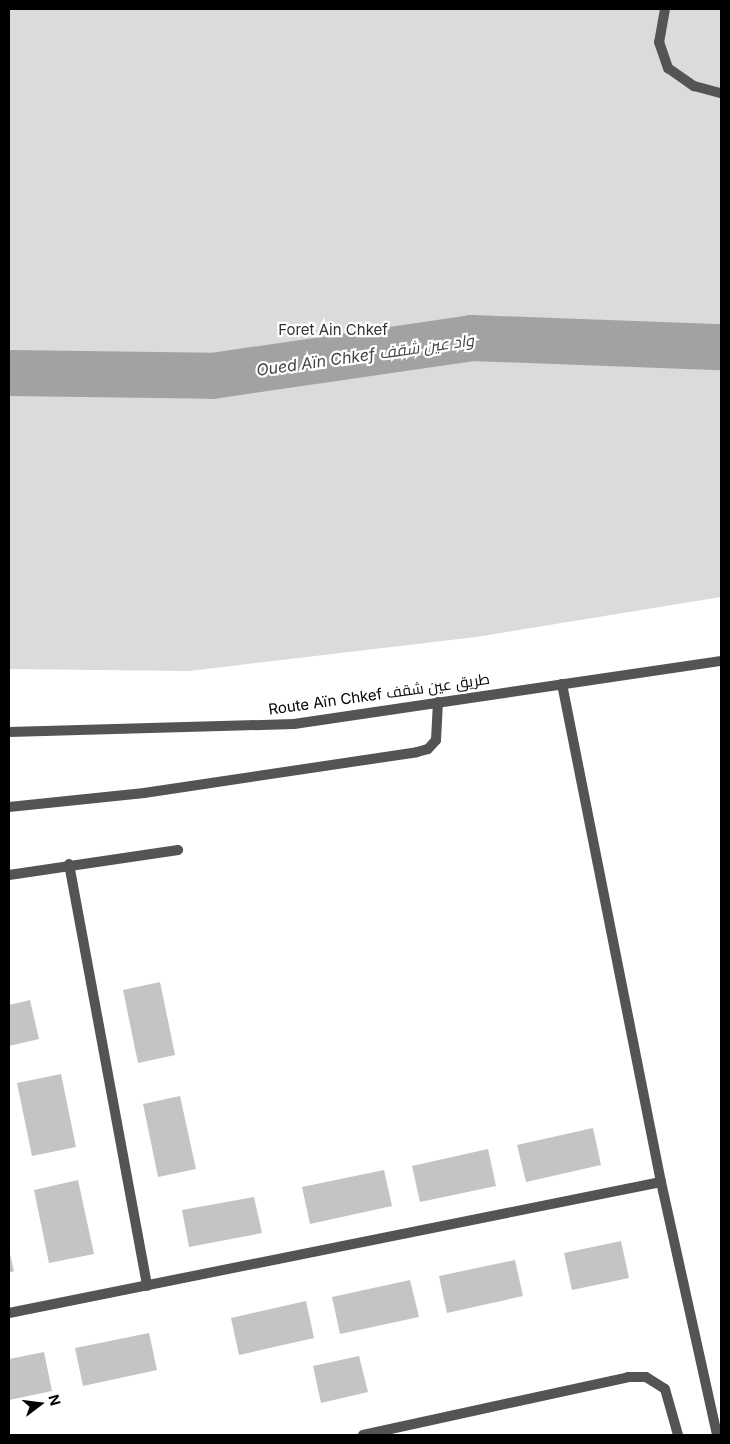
<!DOCTYPE html>
<meta charset="utf-8">
<style>
body{margin:0}
#map{position:relative;width:730px;height:1444px;overflow:hidden;background:#fff;font-family:Inter,Cairo,sans-serif}
div>[style]{position:absolute}
[style*='--x']{left:calc(var(--x)*1px);top:calc(var(--y)*1px);width:calc(var(--w)*1px);rotate:calc(var(--a)*1deg)}
.green>*{inset:0;background:#dbdbdb}
.river>*{height:46px;margin:-23px;padding:0 23px;transform-origin:23px;border-radius:23px;background:#a2a2a2}
.building>*{inset:0;background:#c4c4c4}
.service>*{height:10px;margin:-5px;padding:0 5px;transform-origin:5px;border-radius:5px;background:#545454}
.minor>*{height:10px;margin:-5px;padding:0 5px;transform-origin:5px;border-radius:5px;background:#545454}
.tertiary>*{height:10px;margin:-5px;padding:0 5px;transform-origin:5px;border-radius:5px;background:#545454}
span{translate:-50% -50%;white-space:nowrap;text-align:center;line-height:1.15;-webkit-text-stroke:4.5px #fff;paint-order:stroke}
.park-label{font-size:15px;color:#323232}
.street-label{font-size:15px;color:#000}
.water-label{font-size:16px;color:#434343;font-style:italic}
.frame{position:absolute;inset:0;border:10px solid #000;pointer-events:none}
.north{position:absolute;left:15px;top:1379px;width:50px;height:50px;-webkit-text-stroke:4px #fff;paint-order:stroke;rotate:75deg;font-size:14px;font-weight:700;line-height:20px;text-align:center;color:#000}
.north::after{content:'';display:block;margin:auto;width:18px;height:22px;background:#000;clip-path:polygon(50% 0,100% 100%,50% 72%,0 100%)}
</style>
<div id="map">
<div class="green">
<i style="clip-path:polygon(9px 9px,721px 9px,721px 597px,476px 637px,189px 671px,9px 669px)"></i>
</div>
<div class="river">
<i style="--x:9;--y:373;--w:203;--a:0.8"></i>
<i style="--x:212;--y:376;--w:262;--a:-8.3"></i>
<i style="--x:471;--y:338;--w:250;--a:2.1"></i>
</div>
<div class="building">
<i style="clip-path:polygon(160px 982px,175px 1055px,138px 1063px,123px 990px)"></i>
<i style="clip-path:polygon(30px 1000px,39px 1039px,9px 1046px,9px 1005px)"></i>
<i style="clip-path:polygon(61px 1074px,76px 1147px,32px 1156px,17px 1083px)"></i>
<i style="clip-path:polygon(180px 1096px,196px 1169px,158px 1177px,143px 1104px)"></i>
<i style="clip-path:polygon(593px 1128px,601px 1165px,526px 1182px,517px 1145px)"></i>
<i style="clip-path:polygon(488px 1149px,496px 1186px,420px 1202px,412px 1166px)"></i>
<i style="clip-path:polygon(384px 1170px,392px 1206px,310px 1224px,302px 1187px)"></i>
<i style="clip-path:polygon(78px 1180px,94px 1254px,49px 1263px,34px 1190px)"></i>
<i style="clip-path:polygon(254px 1197px,262px 1233px,189px 1247px,182px 1210px)"></i>
<i style="clip-path:polygon(621px 1241px,629px 1278px,572px 1290px,564px 1253px)"></i>
<i style="clip-path:polygon(9px 1250px,14px 1271px,9px 1273px)"></i>
<i style="clip-path:polygon(515px 1260px,523px 1296px,447px 1313px,439px 1276px)"></i>
<i style="clip-path:polygon(410px 1280px,419px 1317px,340px 1334px,332px 1297px)"></i>
<i style="clip-path:polygon(306px 1301px,314px 1338px,239px 1355px,231px 1318px)"></i>
<i style="clip-path:polygon(149px 1333px,157px 1370px,83px 1386px,75px 1348px)"></i>
<i style="clip-path:polygon(44px 1352px,52px 1391px,9px 1400px,9px 1359px)"></i>
<i style="clip-path:polygon(359px 1356px,368px 1392px,321px 1403px,313px 1366px)"></i>
</div>
<div class="service">
<i style="--x:665;--y:9;--w:34;--a:100"></i>
<i style="--x:659;--y:42;--w:28;--a:71"></i>
<i style="--x:668;--y:68;--w:32;--a:35"></i>
<i style="--x:694;--y:86;--w:28;--a:15"></i>
</div>
<div class="minor">
<i style="--x:562;--y:684;--w:508;--a:78.76"></i>
<i style="--x:661;--y:1182;--w:259;--a:77.5"></i>
<i style="--x:9;--y:807;--w:136;--a:-5.9"></i>
<i style="--x:144;--y:793;--w:276;--a:-8.5"></i>
<i style="--x:417;--y:752;--w:11;--a:-15"></i>
<i style="--x:428;--y:749;--w:12;--a:-48"></i>
<i style="--x:436;--y:740;--w:38;--a:-87"></i>
<i style="--x:69;--y:864;--w:429;--a:79.5"></i>
<i style="--x:9;--y:875;--w:171;--a:-8.4"></i>
<i style="--x:9;--y:1313;--w:665;--a:-11.36"></i>
<i style="--x:363;--y:1435;--w:271;--a:-12.3"></i>
<i style="--x:628;--y:1377;--w:18;--a:0"></i>
<i style="--x:646;--y:1377;--w:22;--a:32"></i>
<i style="--x:665;--y:1389;--w:48;--a:74.2"></i>
</div>
<div class="tertiary">
<i style="--x:9;--y:732;--w:285;--a:-1.6"></i>
<i style="--x:294;--y:724;--w:432;--a:-8.4"></i>
</div>
<div class="park-label">
<span style="left:333px;top:330px">Foret Ain Chkef</span>
</div>
<div class="street-label">
<span style="left:379px;top:694px;rotate:-8deg">Route Aïn Chkef طريق عين شقف</span>
</div>
<div class="water-label">
<span style="left:365px;top:355px;rotate:-8deg">Oued Aïn Chkef واد عين شقف</span>
</div>
<div class="frame"></div>
<div class="north">N</div>
</div>
